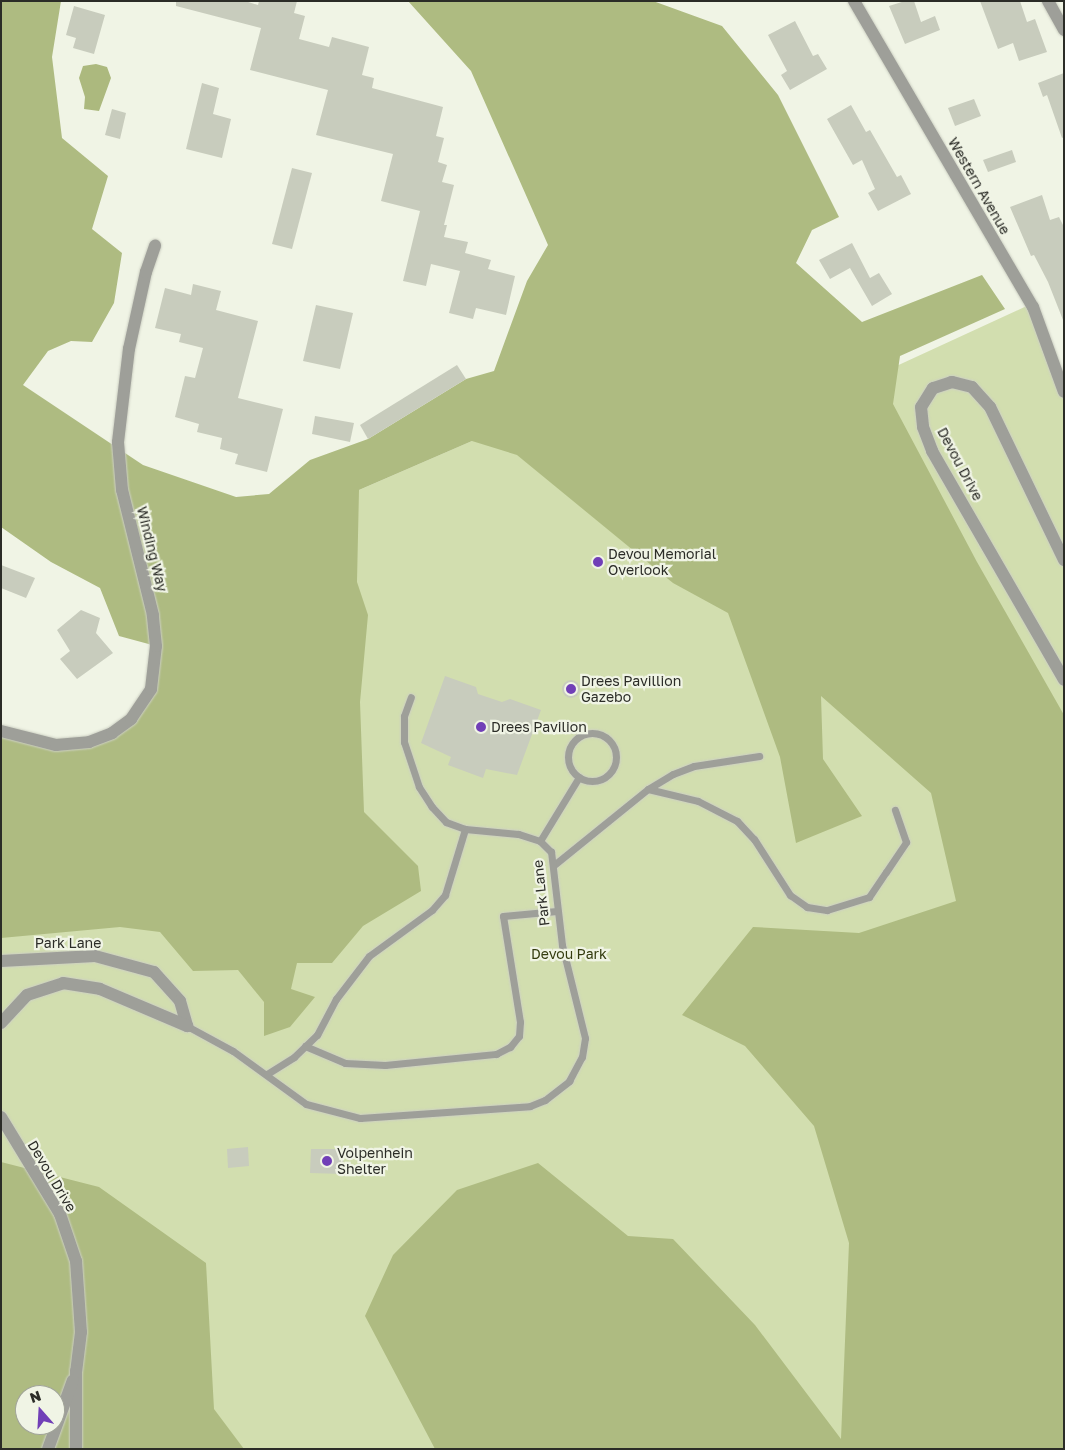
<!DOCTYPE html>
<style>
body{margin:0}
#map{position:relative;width:1065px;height:1450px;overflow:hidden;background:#f0f4e5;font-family:"Golos Text",sans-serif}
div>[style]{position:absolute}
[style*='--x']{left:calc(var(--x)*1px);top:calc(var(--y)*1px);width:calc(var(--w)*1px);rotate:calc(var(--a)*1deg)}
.green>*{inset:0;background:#d2deaf}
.forest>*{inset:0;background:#aebb81}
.water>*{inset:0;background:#acb97e}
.building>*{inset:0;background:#c8ccbd}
.round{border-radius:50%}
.roads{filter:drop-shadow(0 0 1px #cdd0c3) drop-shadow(0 0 1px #cdd0c3)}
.service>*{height:7px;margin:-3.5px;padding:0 3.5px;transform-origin:3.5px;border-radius:3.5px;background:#9e9f99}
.service>.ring{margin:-3.5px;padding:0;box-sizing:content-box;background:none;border:7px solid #9e9f99;border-radius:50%}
.minor>*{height:12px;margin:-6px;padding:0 6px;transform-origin:6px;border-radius:6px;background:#9e9f99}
.tertiary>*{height:12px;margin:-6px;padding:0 6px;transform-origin:6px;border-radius:6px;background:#9e9f99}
.dots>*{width:14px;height:14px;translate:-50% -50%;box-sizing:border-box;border:2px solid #f0f4e5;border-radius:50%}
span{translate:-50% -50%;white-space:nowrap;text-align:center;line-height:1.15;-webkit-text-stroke:4.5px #f0f4e5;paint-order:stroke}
.street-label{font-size:14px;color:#2b2c27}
.poi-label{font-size:14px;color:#2b2c27}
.left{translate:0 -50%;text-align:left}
.park-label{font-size:14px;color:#343c0f}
.frame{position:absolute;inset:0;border:2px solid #2b2c27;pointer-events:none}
.north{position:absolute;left:15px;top:1385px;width:50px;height:50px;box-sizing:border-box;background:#f0f4e5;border:1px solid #a1a499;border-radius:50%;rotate:341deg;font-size:14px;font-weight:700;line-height:20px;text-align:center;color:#2b2c27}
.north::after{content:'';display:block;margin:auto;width:18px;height:22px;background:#713fb7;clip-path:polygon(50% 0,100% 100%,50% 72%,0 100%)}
</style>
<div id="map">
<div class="green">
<i style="clip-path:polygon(evenodd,792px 302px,853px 386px,1031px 304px,1064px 392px,1064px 1449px,1px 1449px,1px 731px,82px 744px,131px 719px,153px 676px,145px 583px,792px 302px,25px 1395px,55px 1395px,55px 1425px,25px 1425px,25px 1395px)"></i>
</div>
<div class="forest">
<i style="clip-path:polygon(1px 1px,61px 1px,52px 57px,62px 138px,108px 176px,92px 229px,122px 253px,114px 303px,92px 342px,71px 341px,48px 351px,23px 385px,143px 465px,236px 497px,269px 494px,310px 460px,368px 439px,466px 379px,494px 371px,527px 281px,548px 245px,471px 71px,408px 1px,653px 1px,722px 26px,778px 95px,839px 217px,812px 230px,796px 263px,862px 322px,982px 275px,1005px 309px,900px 356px,893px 404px,977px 562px,1064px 715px,1064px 1449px,435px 1449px,365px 1316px,393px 1255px,457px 1190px,538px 1163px,628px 1236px,673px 1239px,755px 1325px,841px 1439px,849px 1243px,814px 1126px,745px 1046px,682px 1015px,753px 927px,859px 933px,956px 901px,931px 793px,821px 696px,823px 759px,862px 816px,796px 843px,780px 757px,728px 613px,673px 583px,517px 455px,472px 441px,359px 490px,357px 582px,368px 615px,360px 702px,364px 812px,418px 866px,421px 891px,363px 926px,332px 963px,297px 963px,291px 989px,315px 997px,290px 1027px,264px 1036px,264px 1002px,238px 970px,193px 971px,160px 932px,120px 927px,1px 938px,1px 731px,56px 745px,100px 739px,146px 699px,156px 646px,119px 636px,100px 588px,51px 562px,1px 527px)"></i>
<i style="clip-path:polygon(evenodd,1px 1162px,99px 1187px,206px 1263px,214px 1409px,244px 1449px,1px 1449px,1px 1162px,25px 1395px,55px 1395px,55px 1425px,25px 1425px,25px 1395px)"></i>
</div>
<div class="water">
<i style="clip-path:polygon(96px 64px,107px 67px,111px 78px,99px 111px,84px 109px,85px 97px,79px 78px,83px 66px)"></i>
</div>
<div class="building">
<i style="clip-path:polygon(176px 1px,245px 1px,258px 5px,259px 1px,297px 1px,294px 13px,305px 16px,299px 39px,329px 47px,332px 37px,369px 47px,362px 75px,374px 78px,372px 88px,443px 107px,436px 136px,444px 138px,438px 162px,447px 165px,442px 182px,454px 185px,444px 225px,447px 225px,444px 237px,468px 242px,465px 253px,491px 260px,488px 269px,515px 276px,506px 315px,476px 308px,473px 319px,449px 313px,460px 271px,431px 264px,426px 286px,403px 281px,420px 211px,381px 201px,393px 154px,316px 135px,328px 90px,250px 70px,261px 28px,176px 6px)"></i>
<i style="clip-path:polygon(905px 1px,914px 1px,921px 22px,935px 16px,940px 30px,905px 44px,889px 6px)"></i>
<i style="clip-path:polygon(980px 1px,1020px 1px,1027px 22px,1035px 19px,1047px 52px,1019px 61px,1013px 43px,998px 49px)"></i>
<i style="clip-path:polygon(74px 6px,105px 15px,94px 54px,73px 48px,76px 38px,66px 35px)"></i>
<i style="clip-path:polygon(795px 21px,813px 56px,818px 54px,827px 69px,790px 90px,781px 75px,787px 71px,768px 35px)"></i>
<i style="clip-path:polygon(1064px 73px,1064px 137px,1062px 138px,1047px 95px,1043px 97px,1038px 83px)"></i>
<i style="clip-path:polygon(202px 83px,219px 88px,213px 114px,231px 119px,222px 158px,186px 149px)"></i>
<i style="clip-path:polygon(974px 99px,981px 116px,955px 126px,948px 108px)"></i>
<i style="clip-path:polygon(851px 105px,866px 132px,870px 130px,897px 177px,901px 175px,911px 194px,878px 211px,868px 193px,875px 189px,862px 160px,853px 165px,827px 119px)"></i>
<i style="clip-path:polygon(112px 109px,126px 113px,120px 139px,105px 135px)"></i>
<i style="clip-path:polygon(1012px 150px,1016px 162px,988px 172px,983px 160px)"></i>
<i style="clip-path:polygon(292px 168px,312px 173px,292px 249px,272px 244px)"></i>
<i style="clip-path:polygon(1042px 195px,1050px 220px,1059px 217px,1064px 227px,1063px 320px,1048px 282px,1034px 255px,1031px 256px,1010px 207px)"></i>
<i style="clip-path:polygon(852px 243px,870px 278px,879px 273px,892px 294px,872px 306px,850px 268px,830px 279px,819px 260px)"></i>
<i style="clip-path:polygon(193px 284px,221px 291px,216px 310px,258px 321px,238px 398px,283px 409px,267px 472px,235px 464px,238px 454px,220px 449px,222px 438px,197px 432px,199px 424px,175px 417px,185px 376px,195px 378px,203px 348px,179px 342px,181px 334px,155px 328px,165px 288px,191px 295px)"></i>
<i style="clip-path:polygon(316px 305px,353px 313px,340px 369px,303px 361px)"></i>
<i style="clip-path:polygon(457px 365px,466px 379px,368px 439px,360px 425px)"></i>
<i style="clip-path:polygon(315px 416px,354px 423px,350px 442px,312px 434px)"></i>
<i style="clip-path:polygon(1px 565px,35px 578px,26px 598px,1px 588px)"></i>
<i style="clip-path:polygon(81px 610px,100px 618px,96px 633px,113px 653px,77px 679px,60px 659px,70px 651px,57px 630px)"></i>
<i style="clip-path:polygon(445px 676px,476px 687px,478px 694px,502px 702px,510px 699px,541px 710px,517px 775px,486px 769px,483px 778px,448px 765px,451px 757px,421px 743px)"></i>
<i class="round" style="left:562px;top:680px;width:18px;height:18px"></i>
<i style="clip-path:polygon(248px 1147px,249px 1166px,228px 1168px,227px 1149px)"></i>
<i style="clip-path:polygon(311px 1149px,344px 1149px,343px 1174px,310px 1173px)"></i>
</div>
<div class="roads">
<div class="service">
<i class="ring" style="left:568px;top:733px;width:41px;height:41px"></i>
<i style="--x:648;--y:789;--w:51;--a:13.5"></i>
<i style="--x:698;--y:801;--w:44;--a:27.1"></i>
<i style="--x:737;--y:821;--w:25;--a:47"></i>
<i style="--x:754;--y:839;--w:67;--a:57.3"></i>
<i style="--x:790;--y:895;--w:21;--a:35"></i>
<i style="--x:807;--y:907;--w:20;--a:9"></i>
<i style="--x:827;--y:910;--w:44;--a:-17.2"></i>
<i style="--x:869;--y:897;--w:30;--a:-56"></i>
<i style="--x:886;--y:872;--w:36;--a:-56"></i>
<i style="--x:906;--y:842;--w:34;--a:-109"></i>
<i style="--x:540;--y:841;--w:75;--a:-58.6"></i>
<i style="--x:554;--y:865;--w:121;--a:-39"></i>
<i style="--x:648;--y:789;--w:29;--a:-31"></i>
<i style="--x:673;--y:774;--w:22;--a:-21"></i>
<i style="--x:694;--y:766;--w:66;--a:-8.7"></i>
<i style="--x:187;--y:1026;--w:52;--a:28.5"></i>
<i style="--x:233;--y:1051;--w:90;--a:36"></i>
<i style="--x:306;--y:1104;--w:56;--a:14.5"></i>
<i style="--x:360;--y:1118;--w:170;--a:-4"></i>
<i style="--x:530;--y:1106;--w:16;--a:-22"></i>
<i style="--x:545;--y:1100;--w:31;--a:-38"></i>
<i style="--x:569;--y:1081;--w:27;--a:-62"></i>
<i style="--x:582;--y:1057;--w:19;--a:-81"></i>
<i style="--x:585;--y:1038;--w:96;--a:-103.9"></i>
<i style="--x:562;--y:945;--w:94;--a:-96.7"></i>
<i style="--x:551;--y:852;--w:16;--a:-135"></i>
<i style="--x:540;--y:841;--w:23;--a:-162"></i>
<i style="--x:518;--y:834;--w:53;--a:-174.6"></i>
<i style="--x:465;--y:829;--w:20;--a:-160"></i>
<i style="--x:446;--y:822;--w:21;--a:-133"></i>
<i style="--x:432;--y:807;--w:24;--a:-123"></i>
<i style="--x:419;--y:787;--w:47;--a:-108.4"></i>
<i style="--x:404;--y:742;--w:26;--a:-90"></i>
<i style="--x:404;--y:716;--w:20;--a:-70"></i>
<i style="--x:305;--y:1046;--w:43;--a:23"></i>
<i style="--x:345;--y:1063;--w:40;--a:2.9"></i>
<i style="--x:385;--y:1065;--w:112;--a:-5.7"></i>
<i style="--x:496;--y:1054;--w:16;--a:-27"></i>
<i style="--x:510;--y:1047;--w:14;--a:-51"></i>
<i style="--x:519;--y:1036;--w:14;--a:-86"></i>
<i style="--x:520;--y:1022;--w:107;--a:-99.1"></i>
<i style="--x:503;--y:916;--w:54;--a:-5.3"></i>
<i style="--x:267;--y:1074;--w:32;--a:-32"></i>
<i style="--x:294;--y:1057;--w:32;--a:-44"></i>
<i style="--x:317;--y:1035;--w:41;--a:-62.2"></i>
<i style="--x:336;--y:999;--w:54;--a:-52.5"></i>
<i style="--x:369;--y:956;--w:78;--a:-36.1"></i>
<i style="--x:432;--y:910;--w:20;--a:-49"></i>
<i style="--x:445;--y:895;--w:69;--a:-73.1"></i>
</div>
<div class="minor">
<i style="--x:1048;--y:1;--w:33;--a:61"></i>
<i style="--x:1;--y:731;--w:57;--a:14.3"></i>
<i style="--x:56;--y:745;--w:33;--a:-5"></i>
<i style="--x:89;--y:742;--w:25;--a:-21"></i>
<i style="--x:112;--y:733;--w:24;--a:-36"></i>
<i style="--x:131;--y:719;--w:36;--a:-56"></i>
<i style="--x:151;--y:689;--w:43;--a:-83.4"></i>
<i style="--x:156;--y:646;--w:31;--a:-96"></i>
<i style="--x:153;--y:615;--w:129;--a:-103.9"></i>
<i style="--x:122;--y:490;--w:48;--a:-94.8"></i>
<i style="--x:118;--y:442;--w:94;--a:-83.3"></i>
<i style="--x:129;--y:349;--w:79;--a:-77.6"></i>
<i style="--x:146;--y:272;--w:28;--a:-71"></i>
</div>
<div class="tertiary">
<i style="--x:854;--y:1;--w:355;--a:59.7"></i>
<i style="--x:1033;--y:307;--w:90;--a:70"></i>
<i style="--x:1064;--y:560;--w:170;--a:-115.8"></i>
<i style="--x:990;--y:407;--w:27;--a:-132"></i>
<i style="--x:972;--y:387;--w:21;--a:-166"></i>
<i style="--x:952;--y:382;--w:20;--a:162"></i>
<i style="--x:933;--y:388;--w:22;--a:122"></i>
<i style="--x:921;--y:407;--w:20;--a:84"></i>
<i style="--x:923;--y:427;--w:26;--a:69"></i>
<i style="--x:932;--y:451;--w:264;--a:60"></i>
<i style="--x:1;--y:961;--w:94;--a:-3"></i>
<i style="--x:95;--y:956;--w:61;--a:15.2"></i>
<i style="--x:154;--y:972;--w:39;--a:48"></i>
<i style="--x:180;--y:1001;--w:26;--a:74"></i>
<i style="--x:1;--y:1023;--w:38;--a:-47"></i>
<i style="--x:27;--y:995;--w:38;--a:-18"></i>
<i style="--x:63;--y:983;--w:37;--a:9"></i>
<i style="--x:100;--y:989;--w:95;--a:23"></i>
<i style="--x:1;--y:1117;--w:114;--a:58.7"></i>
<i style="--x:60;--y:1214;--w:50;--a:71.2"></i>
<i style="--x:76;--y:1261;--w:71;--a:86"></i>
<i style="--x:81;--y:1332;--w:39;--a:97"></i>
<i style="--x:76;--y:1371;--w:78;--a:90"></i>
<i style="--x:48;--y:1449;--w:73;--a:-70.1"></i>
</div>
</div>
<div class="dots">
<i style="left:598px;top:562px;background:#713fb7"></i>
<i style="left:571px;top:689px;background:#713fb7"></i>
<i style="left:481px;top:727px;background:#713fb7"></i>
<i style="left:327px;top:1161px;background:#713fb7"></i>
</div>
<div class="street-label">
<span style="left:979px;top:186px;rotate:60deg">Western Avenue</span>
<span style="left:960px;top:464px;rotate:62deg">Devou Drive</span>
<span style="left:152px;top:549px;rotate:76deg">Winding Way</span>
<span style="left:541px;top:893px;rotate:-96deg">Park Lane</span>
<span style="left:68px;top:943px">Park Lane</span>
<span style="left:52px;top:1176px;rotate:59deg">Devou Drive</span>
</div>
<div class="poi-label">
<span class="left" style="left:608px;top:562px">Devou Memorial<br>Overlook</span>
<span class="left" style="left:581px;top:689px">Drees Pavillion<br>Gazebo</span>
<span class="left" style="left:491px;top:727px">Drees Pavilion</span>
<span class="left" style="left:337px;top:1161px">Volpenhein<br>Shelter</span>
</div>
<div class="park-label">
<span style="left:569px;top:954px">Devou Park</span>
</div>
<div class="frame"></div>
<div class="north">N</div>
</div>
